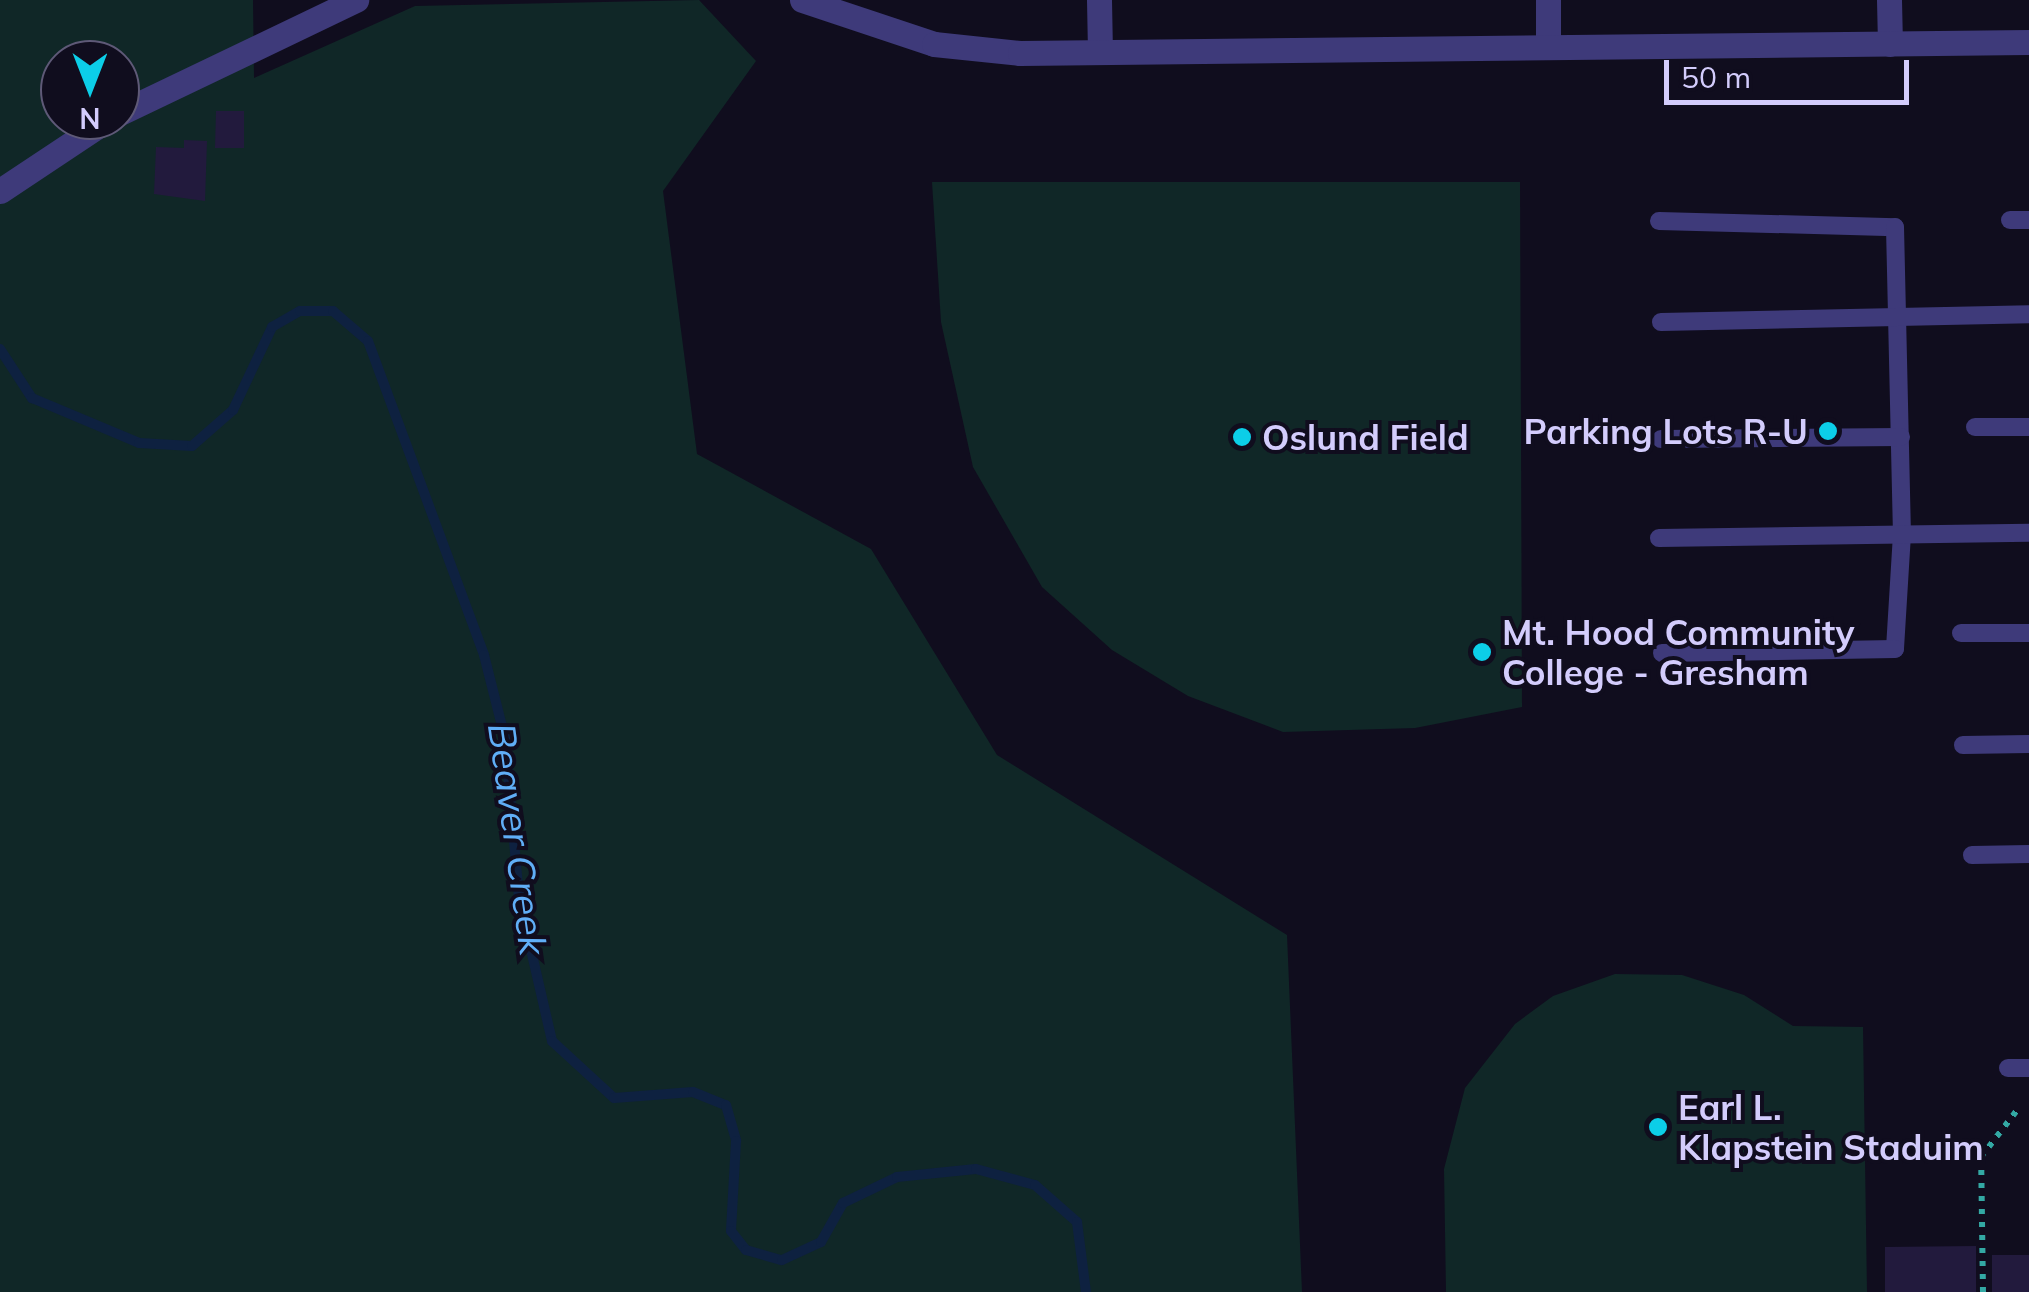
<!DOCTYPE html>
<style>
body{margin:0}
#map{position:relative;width:2029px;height:1292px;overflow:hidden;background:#100d1e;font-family:Mulish,sans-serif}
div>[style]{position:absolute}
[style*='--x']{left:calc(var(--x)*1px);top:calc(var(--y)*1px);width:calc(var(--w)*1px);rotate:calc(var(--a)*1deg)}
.green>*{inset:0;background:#102727}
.stream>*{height:10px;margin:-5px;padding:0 5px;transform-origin:5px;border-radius:5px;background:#0e2140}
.building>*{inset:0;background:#221a3d}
.path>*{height:6px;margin-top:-3px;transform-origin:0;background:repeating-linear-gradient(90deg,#33a9a4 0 5px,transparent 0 13px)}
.service>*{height:18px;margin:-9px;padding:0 9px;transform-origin:9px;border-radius:9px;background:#3e3a7a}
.minor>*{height:25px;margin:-12.5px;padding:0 12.5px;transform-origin:12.5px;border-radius:12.5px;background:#3e3a7a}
.tertiary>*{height:25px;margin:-12.5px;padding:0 12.5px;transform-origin:12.5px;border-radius:12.5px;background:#3e3a7a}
.dots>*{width:28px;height:28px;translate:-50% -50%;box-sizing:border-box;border:5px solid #100d1e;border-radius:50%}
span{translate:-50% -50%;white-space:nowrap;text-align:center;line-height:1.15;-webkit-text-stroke:8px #100d1e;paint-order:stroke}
.poi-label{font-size:35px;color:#d3ccfc;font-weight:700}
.right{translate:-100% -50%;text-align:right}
.left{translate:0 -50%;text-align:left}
.water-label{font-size:38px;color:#60aef7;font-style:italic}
.north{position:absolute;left:40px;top:40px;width:100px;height:100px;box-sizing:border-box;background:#100d1e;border:2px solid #5e5977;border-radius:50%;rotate:180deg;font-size:28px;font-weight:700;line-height:40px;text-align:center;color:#d3ccfc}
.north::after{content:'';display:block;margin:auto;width:35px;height:45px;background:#0ccee8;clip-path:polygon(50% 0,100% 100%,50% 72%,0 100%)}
.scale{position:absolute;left:1664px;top:60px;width:245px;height:45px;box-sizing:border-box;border:5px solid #d3ccfc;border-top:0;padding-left:12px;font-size:30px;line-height:35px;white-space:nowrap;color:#d3ccfc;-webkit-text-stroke:8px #100d1e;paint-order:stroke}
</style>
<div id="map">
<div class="green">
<i style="clip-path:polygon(evenodd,0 0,253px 0,254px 78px,415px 6px,699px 0,756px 61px,663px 191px,697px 454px,871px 549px,997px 755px,1287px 935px,1302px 1292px,0 1292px,0 0,60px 60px,120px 60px,120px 120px,60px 120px,60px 60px)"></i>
<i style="clip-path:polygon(932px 182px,1520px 182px,1522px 707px,1415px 728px,1283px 732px,1188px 696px,1112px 650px,1042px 587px,973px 467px,941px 322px)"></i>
<i style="clip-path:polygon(1615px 974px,1682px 975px,1744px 995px,1793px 1026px,1863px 1027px,1867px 1292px,1446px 1292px,1444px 1169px,1465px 1088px,1515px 1024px,1553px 996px)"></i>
</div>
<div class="stream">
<i style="--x:0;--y:349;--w:59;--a:56.9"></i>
<i style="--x:32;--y:398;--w:116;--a:22.8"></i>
<i style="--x:139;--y:443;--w:53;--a:3.2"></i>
<i style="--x:192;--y:446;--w:55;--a:-41.3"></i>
<i style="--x:233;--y:410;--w:92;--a:-64.8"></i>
<i style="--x:272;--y:327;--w:32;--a:-30"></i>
<i style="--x:300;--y:311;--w:33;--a:0"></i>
<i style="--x:333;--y:311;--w:46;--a:40.6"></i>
<i style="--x:368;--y:341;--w:335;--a:69.7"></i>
<i style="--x:484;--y:655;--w:86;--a:75.8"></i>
<i style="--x:505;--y:738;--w:161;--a:85"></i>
<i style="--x:519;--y:898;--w:147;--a:77"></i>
<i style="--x:552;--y:1041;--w:84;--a:42.6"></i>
<i style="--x:614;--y:1098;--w:79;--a:-4.3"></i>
<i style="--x:693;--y:1092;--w:35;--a:22"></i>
<i style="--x:726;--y:1105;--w:37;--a:74"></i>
<i style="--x:736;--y:1141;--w:90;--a:93.2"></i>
<i style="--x:731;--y:1231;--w:24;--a:52"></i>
<i style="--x:746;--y:1250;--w:37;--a:16"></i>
<i style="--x:782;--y:1260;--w:43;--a:-24.8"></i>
<i style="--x:821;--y:1242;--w:45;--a:-60.6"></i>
<i style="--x:843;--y:1203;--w:60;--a:-25.7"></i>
<i style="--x:897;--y:1177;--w:79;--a:-5.8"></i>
<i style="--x:976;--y:1169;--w:61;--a:15.2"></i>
<i style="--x:1035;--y:1185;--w:56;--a:41.4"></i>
<i style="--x:1077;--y:1222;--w:71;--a:82.7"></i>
</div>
<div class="building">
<i style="clip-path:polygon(216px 111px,244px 111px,244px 148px,215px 148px)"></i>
<i style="clip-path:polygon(184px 140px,207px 141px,205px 201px,154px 194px,156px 147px,184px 148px)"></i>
<i style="clip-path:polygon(1976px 1246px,1976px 1292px,1885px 1292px,1885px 1247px)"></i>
<i style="clip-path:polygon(1992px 1255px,2029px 1255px,2029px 1292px,1992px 1292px)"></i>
</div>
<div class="path">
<i style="--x:1983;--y:1292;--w:135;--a:-90.8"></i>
<i style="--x:1981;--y:1157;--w:61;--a:-52.4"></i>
</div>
<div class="service">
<i style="--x:2010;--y:220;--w:19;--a:0"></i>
<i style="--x:1659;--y:221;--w:236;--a:1.5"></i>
<i style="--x:1895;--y:227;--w:307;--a:88.7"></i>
<i style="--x:1902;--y:534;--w:115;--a:93.5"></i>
<i style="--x:1895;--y:649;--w:233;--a:179"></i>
<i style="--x:1661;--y:322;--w:368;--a:-1.2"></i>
<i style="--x:1975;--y:427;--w:54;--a:0"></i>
<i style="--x:1661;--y:439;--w:240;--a:-0.5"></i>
<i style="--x:1659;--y:538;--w:370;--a:-0.8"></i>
<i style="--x:1961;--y:633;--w:68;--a:0"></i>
<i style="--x:1963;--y:745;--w:66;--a:-0.9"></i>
<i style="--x:1972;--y:855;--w:57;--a:-1"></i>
<i style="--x:2008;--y:1068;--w:21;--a:0"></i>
</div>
<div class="minor">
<i style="--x:1099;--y:0;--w:52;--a:88.9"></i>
<i style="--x:1548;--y:0;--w:44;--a:90"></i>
<i style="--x:1889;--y:0;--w:44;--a:88.7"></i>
</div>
<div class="tertiary">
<i style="--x:802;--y:0;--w:139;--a:18.4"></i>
<i style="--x:934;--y:44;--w:86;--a:6"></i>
<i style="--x:1020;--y:53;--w:1009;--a:-0.62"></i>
<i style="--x:120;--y:113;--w:262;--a:-25.6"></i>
<i style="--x:0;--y:191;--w:128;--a:-33.6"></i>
</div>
<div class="dots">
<i style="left:1828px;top:431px;background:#0ccee8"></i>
<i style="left:1242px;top:437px;background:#0ccee8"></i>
<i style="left:1482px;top:652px;background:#0ccee8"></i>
<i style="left:1658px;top:1127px;background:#0ccee8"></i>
</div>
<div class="poi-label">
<span class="right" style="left:1808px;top:431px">Parking Lots R-U</span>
<span class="left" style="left:1262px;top:437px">Oslund Field</span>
<span class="left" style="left:1502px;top:652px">Mt. Hood Community<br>College - Gresham</span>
<span class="left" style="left:1678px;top:1127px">Earl L.<br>Klapstein Staduim</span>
</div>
<div class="water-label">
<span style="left:517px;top:839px;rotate:82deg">Beaver Creek</span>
</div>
<div class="north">N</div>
<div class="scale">50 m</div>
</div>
